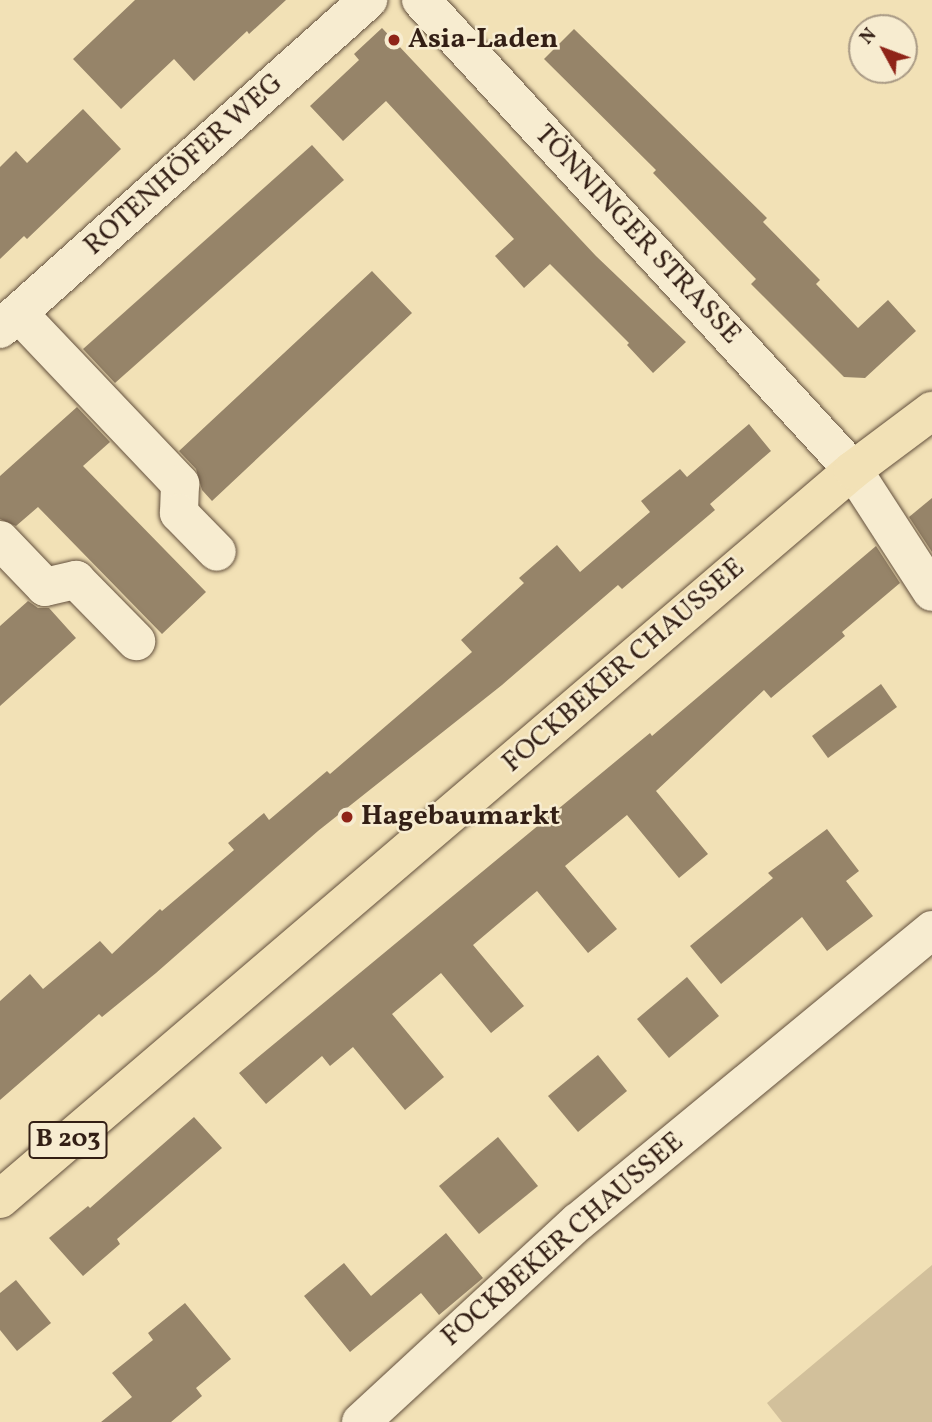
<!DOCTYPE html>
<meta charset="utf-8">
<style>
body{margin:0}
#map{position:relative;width:932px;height:1422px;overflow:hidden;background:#f2e1b6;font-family:Vollkorn,serif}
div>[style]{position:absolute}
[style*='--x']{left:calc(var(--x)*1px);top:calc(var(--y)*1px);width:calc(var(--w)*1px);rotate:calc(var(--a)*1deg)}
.green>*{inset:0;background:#d2c09b}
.building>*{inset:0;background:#968469}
.roads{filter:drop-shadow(0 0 2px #63503d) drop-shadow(0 0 2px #63503d)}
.minor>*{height:38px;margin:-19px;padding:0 19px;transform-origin:19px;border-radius:19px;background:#f7ecd0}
.major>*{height:38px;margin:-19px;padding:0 19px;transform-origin:19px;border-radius:19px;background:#f2e1b6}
.dots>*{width:19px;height:19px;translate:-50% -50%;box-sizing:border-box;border:4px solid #f7ecd0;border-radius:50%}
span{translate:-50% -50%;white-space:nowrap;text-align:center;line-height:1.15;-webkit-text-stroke:5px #f7ecd0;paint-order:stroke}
.shield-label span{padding:2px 5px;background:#f7ecd0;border:2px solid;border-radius:5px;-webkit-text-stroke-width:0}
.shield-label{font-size:26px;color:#331f15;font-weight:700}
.poi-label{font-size:28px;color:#331f15;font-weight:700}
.left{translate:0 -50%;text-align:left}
.street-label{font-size:28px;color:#331f15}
.north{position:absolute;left:848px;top:14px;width:70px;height:70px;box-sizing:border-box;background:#f7ecd0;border:2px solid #a99a85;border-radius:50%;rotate:311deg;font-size:19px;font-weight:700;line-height:28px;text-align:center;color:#331f15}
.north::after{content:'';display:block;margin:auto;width:24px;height:32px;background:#8f2418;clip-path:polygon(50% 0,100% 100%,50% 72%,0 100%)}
</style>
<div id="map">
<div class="green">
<i style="clip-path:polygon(932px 1265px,932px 1422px,782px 1422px,767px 1403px)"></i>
</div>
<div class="building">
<i style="clip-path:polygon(135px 0,286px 0,249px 34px,247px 31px,194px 81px,174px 59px,121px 109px,73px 59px)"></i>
<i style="clip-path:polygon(382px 28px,596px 256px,686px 342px,653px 373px,627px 345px,629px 343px,550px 264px,524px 288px,495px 256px,514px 239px,386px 101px,343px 141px,310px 106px,359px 60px,354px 54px)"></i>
<i style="clip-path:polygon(574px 29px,767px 218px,763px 222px,820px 280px,816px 284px,858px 328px,888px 300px,916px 331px,865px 378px,844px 377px,751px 284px,756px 279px,653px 173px,656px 170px,544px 59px)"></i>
<i style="clip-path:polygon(83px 109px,121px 149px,27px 239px,24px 236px,0 259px,0 167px,16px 151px,27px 163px)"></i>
<i style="clip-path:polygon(312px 145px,344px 180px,115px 383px,83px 349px)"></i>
<i style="clip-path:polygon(372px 271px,412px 313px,212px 501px,202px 490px,196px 469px,179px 451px)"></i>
<i style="clip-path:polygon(77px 407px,110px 442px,83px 466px,206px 592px,162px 634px,38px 507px,16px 526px,0 519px,0 476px)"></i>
<i style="clip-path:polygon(749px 424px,771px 451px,710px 504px,715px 510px,622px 589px,618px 585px,502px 685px,318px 831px,156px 973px,102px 1017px,99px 1014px,0 1100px,0 1001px,30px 974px,43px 989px,100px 941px,112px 954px,160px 909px,162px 911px,234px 850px,228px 843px,264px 813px,269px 820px,327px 771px,330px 774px,472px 652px,461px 640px,524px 583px,519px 578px,557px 545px,580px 572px,650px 512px,641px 501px,680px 469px,687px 477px)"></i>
<i style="clip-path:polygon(932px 498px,932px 552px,909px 517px)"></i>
<i style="clip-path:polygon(876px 546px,900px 583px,842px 632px,845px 636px,771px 698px,764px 690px,656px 791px,708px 854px,679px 878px,627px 815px,565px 866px,617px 929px,588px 953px,537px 891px,473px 945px,524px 1006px,491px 1033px,441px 973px,392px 1014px,444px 1077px,405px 1110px,353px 1047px,330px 1066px,322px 1056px,266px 1104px,239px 1073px,650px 733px,652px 736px)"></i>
<i style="clip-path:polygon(28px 601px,38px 608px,49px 608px,76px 638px,0 706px,0 626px)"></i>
<i style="clip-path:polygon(881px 684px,897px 707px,828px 758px,812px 736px)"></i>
<i style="clip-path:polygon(827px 829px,859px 871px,846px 881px,873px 916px,827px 951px,802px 917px,721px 984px,690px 946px,773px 878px,768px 873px)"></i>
<i style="clip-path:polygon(687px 977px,719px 1016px,669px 1058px,637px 1019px)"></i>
<i style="clip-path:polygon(598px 1055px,627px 1091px,578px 1132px,548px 1096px)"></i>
<i style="clip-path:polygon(194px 1117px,222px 1148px,117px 1239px,120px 1244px,83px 1276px,49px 1238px,88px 1206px,90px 1208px)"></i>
<i style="clip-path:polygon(498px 1137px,538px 1186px,479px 1234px,439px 1186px)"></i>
<i style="clip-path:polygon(446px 1233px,483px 1278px,439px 1315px,421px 1293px,350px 1352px,304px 1296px,344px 1263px,371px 1296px)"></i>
<i style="clip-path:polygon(16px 1280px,51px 1323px,17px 1351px,0 1330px,0 1293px)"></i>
<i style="clip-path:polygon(185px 1303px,231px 1359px,196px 1388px,202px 1396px,171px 1422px,101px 1422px,132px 1397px,112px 1373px,153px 1340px,148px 1333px)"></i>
</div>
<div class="roads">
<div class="minor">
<i style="--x:421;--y:0;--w:638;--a:47.41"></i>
<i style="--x:853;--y:470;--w:145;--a:57.1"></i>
<i style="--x:18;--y:313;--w:236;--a:46.5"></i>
<i style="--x:180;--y:484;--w:29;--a:92"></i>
<i style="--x:179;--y:513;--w:54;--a:45.7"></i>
<i style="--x:0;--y:329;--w:494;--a:-41.8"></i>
<i style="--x:0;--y:540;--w:65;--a:46.2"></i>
<i style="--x:45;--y:587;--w:32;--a:-13"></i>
<i style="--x:76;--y:580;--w:86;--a:45.5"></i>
<i style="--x:361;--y:1422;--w:295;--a:-42.7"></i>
<i style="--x:578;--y:1222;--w:459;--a:-39.5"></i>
</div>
<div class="major">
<i style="--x:0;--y:1199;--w:1122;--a:-40.52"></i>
<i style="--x:853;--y:470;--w:99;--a:-36.8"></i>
</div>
</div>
<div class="dots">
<i style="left:394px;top:40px;background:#8f2418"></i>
<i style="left:347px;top:817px;background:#8f2418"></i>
</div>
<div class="shield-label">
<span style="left:68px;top:1140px">B 203</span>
</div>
<div class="poi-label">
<span class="left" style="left:408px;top:40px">Asia-Laden</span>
<span class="left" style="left:361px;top:817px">Hagebaumarkt</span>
</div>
<div class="street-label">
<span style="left:184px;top:165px;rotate:-42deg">ROTENHÖFER WEG</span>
<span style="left:637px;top:235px;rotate:47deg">TÖNNINGER STRASSE</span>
<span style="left:624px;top:666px;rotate:-41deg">FOCKBEKER CHAUSSEE</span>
<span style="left:563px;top:1240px;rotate:-41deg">FOCKBEKER CHAUSSEE</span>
</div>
<div class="north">N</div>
</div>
